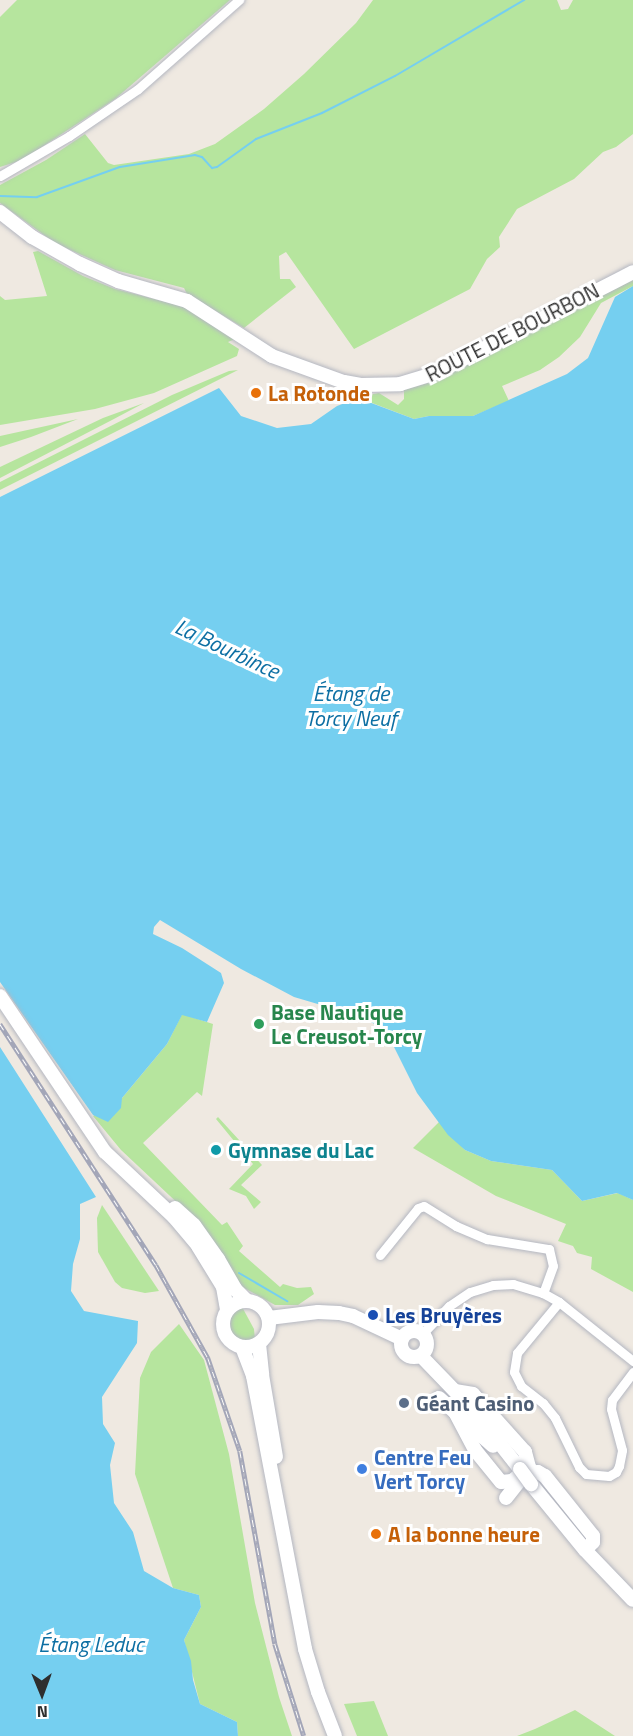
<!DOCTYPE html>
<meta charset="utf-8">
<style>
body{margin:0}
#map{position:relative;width:633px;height:1736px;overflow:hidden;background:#efe9e1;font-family:"Titillium Web",sans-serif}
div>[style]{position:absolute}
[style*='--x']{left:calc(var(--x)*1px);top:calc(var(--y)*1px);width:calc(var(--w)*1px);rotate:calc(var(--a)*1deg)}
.green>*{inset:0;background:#b6e59e}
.water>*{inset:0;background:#75cff0}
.stream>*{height:2px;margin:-1px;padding:0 1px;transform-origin:1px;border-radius:1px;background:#75cff0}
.roads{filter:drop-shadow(0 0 2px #b4b7c1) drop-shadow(0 0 2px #b4b7c1)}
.street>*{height:9px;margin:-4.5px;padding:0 4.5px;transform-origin:4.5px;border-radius:4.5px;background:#fff}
.secondary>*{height:14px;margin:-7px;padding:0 7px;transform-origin:7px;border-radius:7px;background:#fff}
.secondary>.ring{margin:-7px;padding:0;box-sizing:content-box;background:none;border:14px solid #fff;border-radius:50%}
.rail>*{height:4.5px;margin-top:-2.25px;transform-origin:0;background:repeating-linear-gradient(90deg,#fff 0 7px,#a3a6b8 0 14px);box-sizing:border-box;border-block:2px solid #a3a6b8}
.bridges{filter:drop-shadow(0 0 2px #b4b7c1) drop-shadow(0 0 2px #b4b7c1)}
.secondary-bridge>*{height:14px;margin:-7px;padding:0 7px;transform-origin:7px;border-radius:7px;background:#fff}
.dots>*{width:16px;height:16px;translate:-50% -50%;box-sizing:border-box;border:3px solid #fff;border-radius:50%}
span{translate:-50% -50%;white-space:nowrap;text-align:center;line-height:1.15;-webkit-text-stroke:6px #fff;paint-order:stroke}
.street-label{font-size:21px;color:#2e2e2e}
.food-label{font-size:21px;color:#c56008;font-weight:700}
.left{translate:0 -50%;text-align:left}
.leisure-label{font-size:21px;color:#27864d;font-weight:700}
.culture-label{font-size:21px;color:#0d838f;font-weight:700}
.transit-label{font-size:21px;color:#164399;font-weight:700}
.service-label{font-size:21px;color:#4e5e75;font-weight:700}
.shop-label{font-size:21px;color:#366cbe;font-weight:700}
.water-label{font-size:22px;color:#0d6fa3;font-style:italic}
.north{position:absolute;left:12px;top:1664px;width:60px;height:60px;-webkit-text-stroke:4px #fff;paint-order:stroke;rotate:179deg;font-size:16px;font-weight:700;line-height:24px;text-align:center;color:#2e2e2e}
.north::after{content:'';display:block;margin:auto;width:21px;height:27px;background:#2e2e2e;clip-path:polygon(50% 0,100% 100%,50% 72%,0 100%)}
</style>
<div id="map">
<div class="green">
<i style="clip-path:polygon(17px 0,230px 0,115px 99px,22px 160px,0 167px,0 17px)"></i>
<i style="clip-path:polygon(373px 0,557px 0,561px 10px,568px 9px,573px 0,633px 0,633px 134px,616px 147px,603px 152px,574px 179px,517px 209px,499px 237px,500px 247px,487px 259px,470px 289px,354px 349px,286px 252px,279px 256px,280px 279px,290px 279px,296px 287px,244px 328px,187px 294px,184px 288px,115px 270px,55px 243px,0 203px,0 185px,46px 160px,85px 134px,108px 163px,114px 165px,189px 154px,215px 144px,264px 109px,304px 74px,356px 23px)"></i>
<i style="clip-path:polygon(38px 251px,83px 276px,115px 289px,186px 307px,235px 339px,228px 342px,239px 349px,237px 356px,154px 393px,95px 409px,0 425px,0 296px,5px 300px,47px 296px,33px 252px)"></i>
<i style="clip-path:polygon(633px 280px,633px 286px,601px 303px,580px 337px,559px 357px,540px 370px,502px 386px,509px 401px,473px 416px,429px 416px,414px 419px,359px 398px,354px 400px,356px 392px,368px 395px,379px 393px,398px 405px,404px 399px,404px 390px,428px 383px)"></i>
<i style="clip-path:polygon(238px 370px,0 490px,0 482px,172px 395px,229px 371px)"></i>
<i style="clip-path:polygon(144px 403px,112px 420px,0 478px,0 467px,103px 418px)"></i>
<i style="clip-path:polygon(78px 419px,31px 437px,0 447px,0 436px)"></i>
<i style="clip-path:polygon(182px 1014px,213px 1024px,202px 1096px,197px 1092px,143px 1143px,222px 1225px,227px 1222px,243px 1246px,239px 1251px,280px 1287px,283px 1284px,297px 1288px,311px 1287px,314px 1294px,298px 1305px,275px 1305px,239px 1285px,202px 1226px,121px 1150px,93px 1116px,122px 1098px,167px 1044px)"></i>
<i style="clip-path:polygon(218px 1117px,262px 1165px,241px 1185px,261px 1202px,254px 1209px,246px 1196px,229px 1189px,253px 1164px,216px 1119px)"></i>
<i style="clip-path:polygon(439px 1122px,465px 1150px,491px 1161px,552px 1170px,582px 1201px,618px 1193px,633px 1200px,633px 1292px,591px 1269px,592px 1257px,577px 1253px,573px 1246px,558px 1241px,566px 1224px,496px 1196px,413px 1148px)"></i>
<i style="clip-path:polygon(102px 1205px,159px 1291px,145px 1293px,122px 1288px,115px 1282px,98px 1252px,97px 1218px)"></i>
<i style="clip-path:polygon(241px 1305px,254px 1329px,255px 1340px,239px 1340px,231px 1332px,230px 1316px)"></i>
<i style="clip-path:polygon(179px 1324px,204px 1360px,229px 1454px,255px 1603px,279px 1697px,292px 1736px,238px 1736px,237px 1722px,200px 1704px,184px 1640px,201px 1607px,199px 1595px,173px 1588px,135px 1474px,140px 1378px,151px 1352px)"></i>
<i style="clip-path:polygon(374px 1701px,388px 1736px,357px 1736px,344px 1704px)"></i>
<i style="clip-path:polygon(575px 1710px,615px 1736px,517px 1736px,535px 1729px)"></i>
</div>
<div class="water">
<i style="clip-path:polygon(633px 286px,633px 1200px,617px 1193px,582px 1201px,552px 1170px,491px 1161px,465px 1150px,448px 1135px,417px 1093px,390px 1039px,377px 1025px,355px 1015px,294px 997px,241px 969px,160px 920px,154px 927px,153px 934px,182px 948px,221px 973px,224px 983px,207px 1022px,182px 1015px,167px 1044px,122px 1098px,121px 1108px,108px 1122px,93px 1115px,0 982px,0 497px,219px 388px,241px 416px,277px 428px,311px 424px,337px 406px,358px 398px,414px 419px,429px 416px,473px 416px,567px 374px,588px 358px,615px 297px)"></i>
<i style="clip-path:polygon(0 1047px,96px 1197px,80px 1204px,80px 1239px,73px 1264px,71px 1291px,84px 1311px,138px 1321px,137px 1343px,102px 1397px,103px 1424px,115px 1443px,110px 1465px,114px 1503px,133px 1532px,144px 1571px,173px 1588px,199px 1595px,201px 1607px,184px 1640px,191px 1661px,193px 1680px,200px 1704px,237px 1722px,238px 1736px,0 1736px)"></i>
</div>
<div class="stream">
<i style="--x:0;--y:196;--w:37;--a:2"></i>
<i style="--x:37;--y:197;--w:88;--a:-19.9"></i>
<i style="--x:120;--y:167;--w:76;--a:-9.1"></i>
<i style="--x:195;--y:155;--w:7;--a:16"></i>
<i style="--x:202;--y:157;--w:15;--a:48"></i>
<i style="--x:212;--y:168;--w:5;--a:-11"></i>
<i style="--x:217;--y:167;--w:48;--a:-35.7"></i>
<i style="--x:256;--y:139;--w:71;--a:-21.5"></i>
<i style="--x:322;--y:113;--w:82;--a:-26.9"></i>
<i style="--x:395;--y:76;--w:150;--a:-30.5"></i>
<i style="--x:239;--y:1273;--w:56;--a:30.3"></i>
</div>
<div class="roads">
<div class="street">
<i style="--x:0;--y:176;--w:80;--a:-30.1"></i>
<i style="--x:69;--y:136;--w:83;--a:-34.3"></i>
<i style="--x:138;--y:89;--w:135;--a:-41.4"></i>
<i style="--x:380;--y:1255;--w:60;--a:-51"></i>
<i style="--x:418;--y:1208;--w:6;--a:-18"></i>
<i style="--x:424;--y:1206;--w:38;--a:32"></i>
<i style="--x:456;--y:1226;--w:34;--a:23"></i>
<i style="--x:487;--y:1239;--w:63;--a:9.2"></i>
<i style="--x:549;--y:1249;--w:17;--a:77"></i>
<i style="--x:553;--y:1266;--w:29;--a:110"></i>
<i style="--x:559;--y:1302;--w:66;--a:129.5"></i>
<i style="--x:517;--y:1353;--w:19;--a:99"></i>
<i style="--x:514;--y:1372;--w:16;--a:63"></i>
<i style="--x:521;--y:1386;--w:28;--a:38"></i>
<i style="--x:543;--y:1403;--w:19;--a:51"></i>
<i style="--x:555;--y:1418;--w:55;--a:63.9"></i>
<i style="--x:579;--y:1467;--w:10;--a:45"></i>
<i style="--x:586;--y:1474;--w:23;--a:5"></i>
<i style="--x:609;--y:1476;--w:8;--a:-30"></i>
<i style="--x:616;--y:1472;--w:7;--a:-63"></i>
<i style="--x:619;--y:1466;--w:16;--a:-79"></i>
<i style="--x:622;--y:1450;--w:42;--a:-105"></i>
<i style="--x:611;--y:1409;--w:9;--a:-84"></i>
<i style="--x:612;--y:1400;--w:35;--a:-53"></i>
<i style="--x:422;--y:1334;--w:39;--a:-46"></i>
<i style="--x:449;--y:1306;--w:25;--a:-34"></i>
<i style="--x:470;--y:1292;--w:24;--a:-17"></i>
<i style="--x:493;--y:1285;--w:20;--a:-3"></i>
<i style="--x:513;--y:1284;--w:31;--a:17"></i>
<i style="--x:543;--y:1293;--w:18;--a:29"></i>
<i style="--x:559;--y:1302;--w:95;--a:38.6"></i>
</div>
<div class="secondary">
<i style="--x:0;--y:212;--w:41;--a:38"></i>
<i style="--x:32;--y:237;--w:55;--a:29.4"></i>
<i style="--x:80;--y:264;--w:42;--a:24.1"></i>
<i style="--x:118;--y:281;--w:72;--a:16.2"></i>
<i style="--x:187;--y:301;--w:101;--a:32.9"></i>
<i style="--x:272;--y:356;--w:77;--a:19.9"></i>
<i style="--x:344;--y:382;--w:17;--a:10"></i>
<i style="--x:361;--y:385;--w:39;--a:-1"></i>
<i style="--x:400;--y:384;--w:38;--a:-17"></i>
<i style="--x:436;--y:373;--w:221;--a:-27.1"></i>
<i style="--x:0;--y:996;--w:188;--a:56.1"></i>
<i style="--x:105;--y:1152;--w:95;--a:43.3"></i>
<i style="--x:174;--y:1217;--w:38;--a:50"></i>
<i style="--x:198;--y:1246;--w:48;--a:58.6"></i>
<i style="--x:223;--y:1287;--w:23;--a:80"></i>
<i style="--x:175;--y:1208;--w:25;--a:42"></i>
<i style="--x:194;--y:1225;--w:42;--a:54.8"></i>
<i style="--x:218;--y:1259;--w:34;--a:60"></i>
<i style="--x:235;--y:1289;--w:16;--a:45"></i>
<i class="ring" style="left:223px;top:1301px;width:32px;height:32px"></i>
<i style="--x:269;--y:1318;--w:49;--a:-7"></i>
<i style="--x:318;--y:1312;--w:21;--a:3"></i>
<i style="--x:339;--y:1313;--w:14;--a:12"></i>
<i style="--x:353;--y:1316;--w:54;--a:25.1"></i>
<i class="ring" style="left:401px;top:1331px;width:12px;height:12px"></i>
<i style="--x:259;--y:1344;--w:31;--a:84"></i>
<i style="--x:262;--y:1375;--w:83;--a:80.3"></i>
<i style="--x:242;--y:1347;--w:31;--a:69"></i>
<i style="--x:253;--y:1376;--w:278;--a:79.2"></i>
<i style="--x:305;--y:1649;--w:45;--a:73.2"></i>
<i style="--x:318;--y:1692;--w:47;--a:68.9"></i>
<i style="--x:421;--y:1356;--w:78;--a:46"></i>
<i style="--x:475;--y:1412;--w:73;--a:51.7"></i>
<i style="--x:439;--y:1398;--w:72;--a:41.6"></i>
<i style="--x:455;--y:1412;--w:43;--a:62.2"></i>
<i style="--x:475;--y:1450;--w:41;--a:50.9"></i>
<i style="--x:501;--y:1482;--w:11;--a:-5"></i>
<i style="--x:512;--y:1481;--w:22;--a:-39"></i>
<i style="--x:529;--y:1467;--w:16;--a:-105"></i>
<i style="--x:525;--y:1452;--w:78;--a:-131.9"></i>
<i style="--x:473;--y:1394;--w:17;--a:-170"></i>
<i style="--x:531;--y:1484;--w:85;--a:50.7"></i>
<i style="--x:585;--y:1550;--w:69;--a:46.2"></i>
<i style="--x:506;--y:1498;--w:23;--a:-52"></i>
<i style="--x:520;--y:1480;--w:12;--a:-31"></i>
<i style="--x:530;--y:1474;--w:8;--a:-14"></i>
<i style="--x:538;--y:1472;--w:8;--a:30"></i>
<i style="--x:545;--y:1476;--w:77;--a:51.3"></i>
<i style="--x:593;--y:1536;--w:6;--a:90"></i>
<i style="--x:593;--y:1542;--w:11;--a:135"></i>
</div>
</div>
<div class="rail">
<i style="--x:0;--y:1024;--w:287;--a:57.1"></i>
<i style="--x:156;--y:1265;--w:107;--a:60.8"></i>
<i style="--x:208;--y:1358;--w:98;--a:71"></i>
<i style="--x:240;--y:1451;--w:196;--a:79.7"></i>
<i style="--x:275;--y:1644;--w:96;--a:72.5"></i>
</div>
<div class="bridges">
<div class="secondary-bridge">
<i style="--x:520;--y:1469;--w:19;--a:54"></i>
</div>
</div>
<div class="dots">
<i style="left:256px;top:393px;background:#e8710a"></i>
<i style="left:259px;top:1024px;background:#2e9e5b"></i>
<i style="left:216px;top:1150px;background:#0f9aa8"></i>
<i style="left:373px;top:1315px;background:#1a4fb4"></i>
<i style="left:404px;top:1403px;background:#5c6f8a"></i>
<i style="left:362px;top:1469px;background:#3f7fe0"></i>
<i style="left:376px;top:1534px;background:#e8710a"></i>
</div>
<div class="street-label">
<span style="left:512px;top:332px;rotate:-27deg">ROUTE DE BOURBON</span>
</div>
<div class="food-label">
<span class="left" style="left:268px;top:393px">La Rotonde</span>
<span class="left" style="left:388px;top:1534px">A la bonne heure</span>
</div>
<div class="leisure-label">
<span class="left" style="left:271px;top:1024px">Base Nautique<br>Le Creusot-Torcy</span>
</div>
<div class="culture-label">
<span class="left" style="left:228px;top:1150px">Gymnase du Lac</span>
</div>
<div class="transit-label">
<span class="left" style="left:385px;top:1315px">Les Bruyères</span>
</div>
<div class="service-label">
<span class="left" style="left:416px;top:1403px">Géant Casino</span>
</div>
<div class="shop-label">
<span class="left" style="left:374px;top:1469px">Centre Feu<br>Vert Torcy</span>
</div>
<div class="water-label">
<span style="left:227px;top:649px;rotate:25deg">La Bourbince</span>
<span style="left:351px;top:706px">Étang de<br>Torcy Neuf</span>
<span style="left:91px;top:1645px">Étang Leduc</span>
</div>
<div class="north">N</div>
</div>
